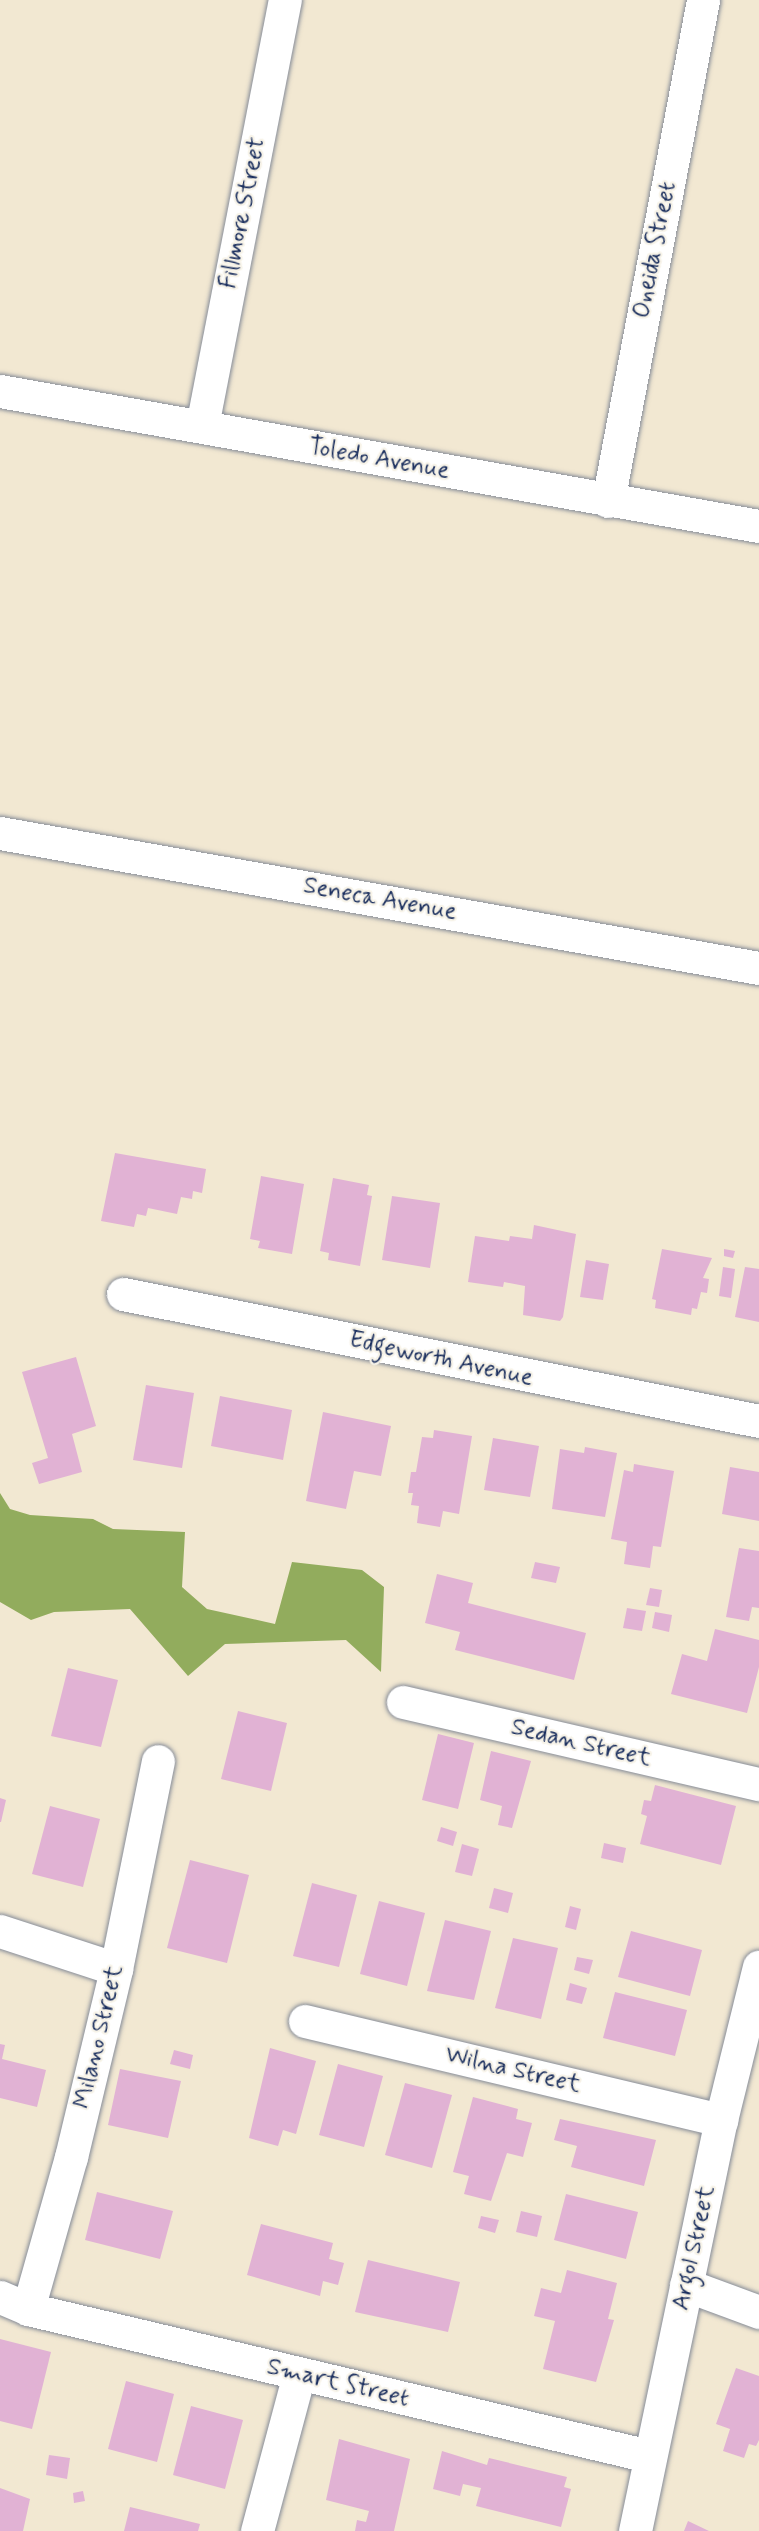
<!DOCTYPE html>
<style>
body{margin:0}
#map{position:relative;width:759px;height:2531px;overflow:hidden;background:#f2e8d2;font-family:Mynerve,sans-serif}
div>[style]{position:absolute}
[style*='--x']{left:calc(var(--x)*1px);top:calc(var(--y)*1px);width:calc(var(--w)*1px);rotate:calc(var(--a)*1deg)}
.forest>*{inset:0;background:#92ac5d}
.building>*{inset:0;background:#e1b2d4}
.roads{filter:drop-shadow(0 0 2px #868c98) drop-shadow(0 0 2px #868c98)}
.minor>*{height:33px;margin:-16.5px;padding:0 16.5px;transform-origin:16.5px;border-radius:16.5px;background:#fff}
span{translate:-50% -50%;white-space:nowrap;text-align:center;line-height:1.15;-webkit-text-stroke:4.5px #f7f3e8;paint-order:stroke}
.street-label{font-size:24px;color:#1b2f5e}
</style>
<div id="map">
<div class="forest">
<i style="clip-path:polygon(0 1493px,10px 1509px,30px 1515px,93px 1519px,113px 1529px,185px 1532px,182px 1587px,207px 1609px,275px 1624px,292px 1562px,362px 1570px,384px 1587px,381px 1672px,346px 1640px,225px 1644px,188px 1676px,130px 1609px,54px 1612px,31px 1620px,0 1602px)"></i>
</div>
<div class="building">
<i style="clip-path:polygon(115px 1153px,206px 1169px,202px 1193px,193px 1191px,192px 1199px,181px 1197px,177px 1214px,148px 1208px,146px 1216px,137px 1214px,134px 1227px,101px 1221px)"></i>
<i style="clip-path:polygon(261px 1176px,304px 1184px,292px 1254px,258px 1248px,260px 1241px,250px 1239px)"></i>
<i style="clip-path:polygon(333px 1178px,369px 1185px,367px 1195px,372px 1196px,360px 1266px,328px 1260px,329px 1253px,320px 1251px)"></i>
<i style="clip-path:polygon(392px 1196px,440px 1203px,430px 1268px,382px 1260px)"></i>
<i style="clip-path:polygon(534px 1225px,576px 1234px,563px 1317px,560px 1321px,523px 1315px,525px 1286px,504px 1282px,503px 1287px,468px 1282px,475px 1236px,509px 1241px,510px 1236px,532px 1239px)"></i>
<i style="clip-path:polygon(662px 1249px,712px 1258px,703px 1278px,709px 1279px,707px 1293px,701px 1292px,697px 1309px,692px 1308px,691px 1315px,655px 1308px,656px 1300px,652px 1299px)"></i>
<i style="clip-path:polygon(724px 1249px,735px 1251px,733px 1258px,724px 1256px)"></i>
<i style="clip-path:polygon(586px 1260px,609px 1264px,603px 1300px,580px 1297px)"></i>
<i style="clip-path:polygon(723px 1267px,735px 1269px,731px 1298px,719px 1296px)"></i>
<i style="clip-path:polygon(745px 1267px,759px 1269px,759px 1322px,735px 1317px)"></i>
<i style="clip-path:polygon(76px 1357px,96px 1426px,72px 1434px,82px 1472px,39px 1484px,32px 1463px,48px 1458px,22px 1372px)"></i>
<i style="clip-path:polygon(146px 1385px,194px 1393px,182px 1468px,133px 1460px)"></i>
<i style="clip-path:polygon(220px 1396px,292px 1410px,283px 1460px,211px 1446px)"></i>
<i style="clip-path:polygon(323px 1412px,391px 1426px,381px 1476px,354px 1471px,346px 1509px,306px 1501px)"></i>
<i style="clip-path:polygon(434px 1430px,472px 1436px,459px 1514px,443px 1511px,440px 1527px,417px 1523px,419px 1506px,411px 1505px,413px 1493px,408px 1493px,411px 1472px,416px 1472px,422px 1437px,433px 1438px)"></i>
<i style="clip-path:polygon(493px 1438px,539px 1446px,530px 1497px,484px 1490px)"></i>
<i style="clip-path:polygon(585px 1447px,617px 1453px,605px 1517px,552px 1509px,560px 1449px,584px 1453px)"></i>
<i style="clip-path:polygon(634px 1464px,674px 1471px,661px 1547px,653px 1546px,650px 1568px,624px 1564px,627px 1542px,611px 1539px,624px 1470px,633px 1472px)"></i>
<i style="clip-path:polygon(730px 1467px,759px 1472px,759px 1521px,722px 1514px)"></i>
<i style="clip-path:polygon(739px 1548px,759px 1551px,759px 1608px,752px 1607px,749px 1621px,726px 1617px)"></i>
<i style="clip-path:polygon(535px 1562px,560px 1567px,556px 1583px,531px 1578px)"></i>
<i style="clip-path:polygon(437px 1574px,473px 1583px,468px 1603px,586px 1633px,574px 1680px,455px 1650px,460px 1632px,425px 1623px)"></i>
<i style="clip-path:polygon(650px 1588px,662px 1590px,659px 1607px,646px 1605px)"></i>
<i style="clip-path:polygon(627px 1608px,646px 1611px,642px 1631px,623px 1628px)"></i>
<i style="clip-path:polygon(655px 1612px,672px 1615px,669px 1632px,652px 1628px)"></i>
<i style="clip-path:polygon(715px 1629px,759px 1640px,759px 1667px,747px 1713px,671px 1694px,682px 1654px,707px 1661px)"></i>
<i style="clip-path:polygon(68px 1668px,118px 1680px,101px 1747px,51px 1736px)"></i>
<i style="clip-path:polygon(238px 1711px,287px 1723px,271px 1791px,221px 1779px)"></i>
<i style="clip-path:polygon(438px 1734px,474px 1743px,458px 1809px,422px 1800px)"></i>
<i style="clip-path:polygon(491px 1751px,531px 1761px,512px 1828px,498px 1825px,502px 1806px,480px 1800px)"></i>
<i style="clip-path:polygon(655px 1785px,736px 1806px,721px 1865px,640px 1844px,647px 1816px,641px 1814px,644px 1800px,651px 1801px)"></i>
<i style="clip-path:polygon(0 1798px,6px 1800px,1px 1822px,0 1822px)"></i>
<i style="clip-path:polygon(50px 1806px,100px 1819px,83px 1887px,32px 1874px)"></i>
<i style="clip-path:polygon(441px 1827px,457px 1832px,453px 1846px,437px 1841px)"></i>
<i style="clip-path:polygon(604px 1843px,626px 1848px,623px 1863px,601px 1858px)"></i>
<i style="clip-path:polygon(462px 1844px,479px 1849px,472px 1876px,455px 1872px)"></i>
<i style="clip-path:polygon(190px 1860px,249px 1875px,227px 1963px,167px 1948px)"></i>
<i style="clip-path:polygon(312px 1883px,357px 1895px,339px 1967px,293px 1956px)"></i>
<i style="clip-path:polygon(494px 1888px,513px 1893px,508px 1913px,489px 1908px)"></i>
<i style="clip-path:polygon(379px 1901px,425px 1913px,407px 1986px,360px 1974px)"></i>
<i style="clip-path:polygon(570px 1906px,581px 1909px,576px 1930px,565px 1927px)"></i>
<i style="clip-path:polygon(445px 1920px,491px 1931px,474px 2000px,427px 1991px)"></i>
<i style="clip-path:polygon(631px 1931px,702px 1950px,690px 1996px,618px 1977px)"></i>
<i style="clip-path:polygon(513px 1938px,558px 1948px,541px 2019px,495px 2008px)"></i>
<i style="clip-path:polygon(577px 1957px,593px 1960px,589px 1974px,574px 1970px)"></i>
<i style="clip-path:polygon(570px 1983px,587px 1988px,582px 2004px,566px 2000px)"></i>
<i style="clip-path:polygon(615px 1992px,687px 2010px,675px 2056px,603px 2038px)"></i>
<i style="clip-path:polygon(0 2044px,5px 2045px,2px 2059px,46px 2070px,37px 2107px,0 2098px)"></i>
<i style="clip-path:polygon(270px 2048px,316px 2061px,296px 2134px,283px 2130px,278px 2146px,249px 2138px)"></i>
<i style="clip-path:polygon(174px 2050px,193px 2055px,190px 2069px,170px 2064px)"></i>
<i style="clip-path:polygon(338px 2064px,383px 2076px,364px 2147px,319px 2135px)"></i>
<i style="clip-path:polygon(120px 2069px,181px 2081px,168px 2138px,108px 2125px)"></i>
<i style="clip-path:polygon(405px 2083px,452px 2095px,432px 2168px,385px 2155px)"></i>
<i style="clip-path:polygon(473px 2097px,518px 2109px,516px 2119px,532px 2123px,523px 2157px,507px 2153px,491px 2201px,464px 2194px,469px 2176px,453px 2172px)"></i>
<i style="clip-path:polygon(560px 2119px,656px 2140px,644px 2186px,571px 2167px,577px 2146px,554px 2140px)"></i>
<i style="clip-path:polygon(97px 2192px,173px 2211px,160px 2259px,85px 2240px)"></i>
<i style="clip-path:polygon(566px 2194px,638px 2212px,626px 2259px,554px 2240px)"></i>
<i style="clip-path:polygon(521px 2211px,542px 2216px,537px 2237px,516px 2232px)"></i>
<i style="clip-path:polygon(481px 2216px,499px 2220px,495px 2233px,478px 2228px)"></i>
<i style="clip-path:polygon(261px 2224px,333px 2243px,329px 2259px,344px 2263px,338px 2285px,323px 2281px,320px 2296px,247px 2275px)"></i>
<i style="clip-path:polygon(368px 2260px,460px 2282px,448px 2332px,355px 2312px)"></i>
<i style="clip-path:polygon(567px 2270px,617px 2283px,608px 2319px,614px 2320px,596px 2382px,543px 2369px,555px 2321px,534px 2316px,541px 2288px,561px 2293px)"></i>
<i style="clip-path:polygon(0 2339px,51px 2352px,32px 2429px,0 2421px)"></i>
<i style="clip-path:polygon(736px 2368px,759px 2376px,759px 2440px,756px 2446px,749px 2444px,744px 2458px,723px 2451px,730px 2429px,716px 2424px)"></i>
<i style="clip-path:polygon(126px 2381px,174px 2394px,157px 2462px,108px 2449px)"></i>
<i style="clip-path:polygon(191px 2406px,243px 2420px,225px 2489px,173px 2475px)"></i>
<i style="clip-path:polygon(339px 2439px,410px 2459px,394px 2531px,355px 2531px,357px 2520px,366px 2522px,369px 2511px,326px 2500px)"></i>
<i style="clip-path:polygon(442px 2451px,487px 2465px,489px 2458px,567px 2477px,564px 2487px,571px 2489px,561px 2527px,476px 2506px,481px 2488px,463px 2484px,460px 2496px,433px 2489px)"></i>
<i style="clip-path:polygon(49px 2455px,70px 2458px,67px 2479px,46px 2475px)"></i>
<i style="clip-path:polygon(0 2488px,30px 2499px,23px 2531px,0 2531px)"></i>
<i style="clip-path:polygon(83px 2491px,85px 2501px,74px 2503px,73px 2493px)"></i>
<i style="clip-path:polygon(130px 2507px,200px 2524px,198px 2531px,124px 2531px)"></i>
<i style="clip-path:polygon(688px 2521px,709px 2531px,684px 2531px)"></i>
</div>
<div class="roads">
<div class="minor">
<i style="--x:0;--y:391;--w:771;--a:10.09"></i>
<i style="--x:202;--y:426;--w:434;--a:-79"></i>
<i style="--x:608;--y:501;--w:510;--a:-79.26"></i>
<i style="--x:0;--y:833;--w:771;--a:10.09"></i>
<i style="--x:123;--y:1294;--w:649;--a:11.29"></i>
<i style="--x:403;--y:1702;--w:365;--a:13"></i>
<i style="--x:0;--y:1931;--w:122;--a:18.1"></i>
<i style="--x:305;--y:2021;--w:428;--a:13.4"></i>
<i style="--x:686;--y:2285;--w:78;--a:20.3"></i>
<i style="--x:0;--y:2297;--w:30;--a:23"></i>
<i style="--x:28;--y:2309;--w:638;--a:13.32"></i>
<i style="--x:28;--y:2309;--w:158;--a:-74.2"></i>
<i style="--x:71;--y:2157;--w:193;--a:-76.5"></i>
<i style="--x:116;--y:1969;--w:212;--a:-78.6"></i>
<i style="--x:257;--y:2531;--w:163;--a:-75"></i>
<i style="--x:635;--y:2531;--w:420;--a:-78.2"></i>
<i style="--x:721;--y:2120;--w:158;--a:-76.1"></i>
</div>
</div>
<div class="street-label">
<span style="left:243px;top:213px;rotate:-79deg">Fillmore Street</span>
<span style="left:655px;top:250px;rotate:-79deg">Oneida Street</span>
<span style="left:379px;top:459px;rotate:10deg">Toledo Avenue</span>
<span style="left:380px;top:899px;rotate:10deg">Seneca Avenue</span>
<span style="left:441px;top:1359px;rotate:12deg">Edgeworth Avenue</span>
<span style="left:581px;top:1743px;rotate:13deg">Sedan Street</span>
<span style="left:99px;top:2037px;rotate:-77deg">Milano Street</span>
<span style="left:513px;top:2070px;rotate:13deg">Wilna Street</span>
<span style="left:694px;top:2248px;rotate:-78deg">Argol Street</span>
<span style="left:338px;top:2383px;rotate:13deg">Smart Street</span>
</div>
</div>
